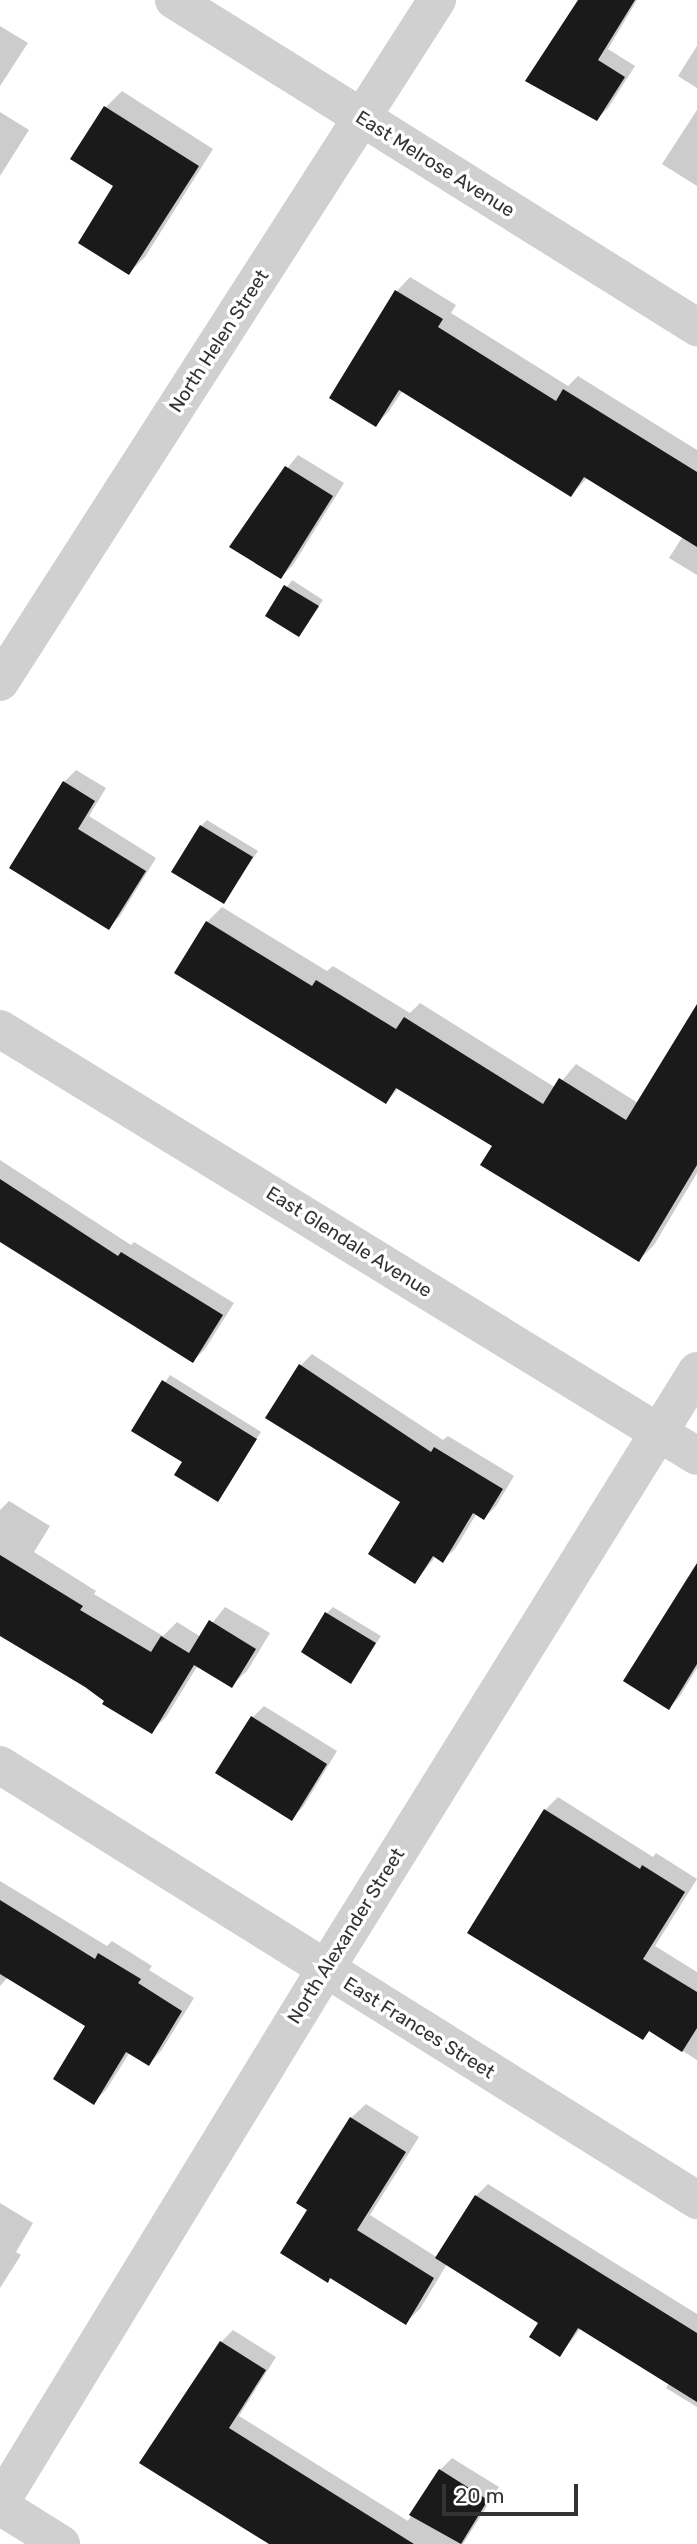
<!DOCTYPE html>
<style>
body{margin:0}
#map{position:relative;width:697px;height:2544px;overflow:hidden;background:#fff;font-family:Rubik,sans-serif}
div>[style]{position:absolute}
[style*='--x']{left:calc(var(--x)*1px);top:calc(var(--y)*1px);width:calc(var(--w)*1px);rotate:calc(var(--a)*1deg)}
.shadow>*{inset:0;background:#0003}
.building>*{inset:0;background:#1a1a1a}
.minor>*{height:38px;margin:-19px;padding:0 19px;transform-origin:19px;border-radius:19px;background:#d0d0d0}
.tertiary>*{height:38px;margin:-19px;padding:0 19px;transform-origin:19px;border-radius:19px;background:#d0d0d0}
span{translate:-50% -50%;white-space:nowrap;text-align:center;line-height:1.15;-webkit-text-stroke:7px #fff;paint-order:stroke}
.street-label{font-size:19px;color:#333}
.scale{position:absolute;left:442px;top:2484px;width:136px;height:32px;box-sizing:border-box;border:4px solid #333;border-top:0;padding-left:9px;font-size:21px;line-height:24px;white-space:nowrap;color:#333;-webkit-text-stroke:5px #fff;paint-order:stroke}
</style>
<div id="map">
<div class="shadow">
<i style="clip-path:polygon(580px 0,637px 0,608px 49px,635px 66px,608px 108px,597px 119px)"></i>
<i style="clip-path:polygon(0 26px,28px 43px,0 86px)"></i>
<i style="clip-path:polygon(697px 46px,697px 88px,678px 76px)"></i>
<i style="clip-path:polygon(122px 91px,213px 149px,145px 257px,129px 273px,116px 186px,73px 159px,106px 107px)"></i>
<i style="clip-path:polygon(697px 110px,697px 186px,662px 164px)"></i>
<i style="clip-path:polygon(0 112px,29px 130px,0 176px)"></i>
<i style="clip-path:polygon(410px 277px,456px 305px,451px 313px,568px 386px,578px 376px,697px 450px,697px 575px,669px 558px,683px 536px,588px 477px,571px 495px,403px 390px,389px 411px,376px 425px,332px 398px,397px 291px)"></i>
<i style="clip-path:polygon(298px 455px,344px 483px,293px 565px,281px 577px,232px 546px,258px 504px)"></i>
<i style="clip-path:polygon(292px 580px,323px 600px,299px 635px,267px 615px)"></i>
<i style="clip-path:polygon(76px 770px,106px 788px,89px 816px,156px 858px,120px 916px,108px 928px,11px 868px,64px 782px)"></i>
<i style="clip-path:polygon(207px 820px,258px 851px,223px 902px,201px 826px)"></i>
<i style="clip-path:polygon(222px 907px,327px 971px,333px 966px,410px 1013px,420px 1003px,556px 1088px,576px 1064px,638px 1103px,697px 1027px,697px 1173px,654px 1245px,639px 1260px,494px 1146px,399px 1088px,385px 1102px,207px 922px)"></i>
<i style="clip-path:polygon(0 1160px,131px 1245px,134px 1242px,234px 1303px,205px 1349px,193px 1361px,0 1240px)"></i>
<i style="clip-path:polygon(312px 1354px,443px 1440px,448px 1436px,514px 1476px,496px 1506px,484px 1518px,477px 1513px,455px 1549px,443px 1560px,436px 1556px,415px 1582px,402px 1502px,300px 1366px)"></i>
<i style="clip-path:polygon(170px 1375px,261px 1432px,217px 1500px,184px 1461px,134px 1430px)"></i>
<i style="clip-path:polygon(9px 1501px,50px 1526px,34px 1552px,96px 1591px,94px 1594px,163px 1636px,177px 1622px,201px 1637px,225px 1607px,270px 1633px,247px 1671px,232px 1685px,198px 1665px,166px 1717px,151px 1732px,0 1628px,0 1510px)"></i>
<i style="clip-path:polygon(697px 1592px,697px 1668px,680px 1696px,669px 1708px)"></i>
<i style="clip-path:polygon(333px 1607px,381px 1636px,351px 1681px,327px 1613px)"></i>
<i style="clip-path:polygon(264px 1706px,337px 1751px,303px 1807px,291px 1819px,252px 1718px)"></i>
<i style="clip-path:polygon(558px 1797px,653px 1857px,656px 1853px,697px 1879px,655px 1946px,697px 1972px,697px 2060px,650px 2030px,643px 2038px,545px 1810px)"></i>
<i style="clip-path:polygon(0 1881px,107px 1946px,112px 1941px,152px 1966px,149px 1970px,194px 1998px,161px 2051px,149px 2064px,130px 2052px,106px 2090px,93px 2103px,87px 2026px,8px 1977px,0 1986px)"></i>
<i style="clip-path:polygon(366px 2104px,419px 2137px,370px 2215px,438px 2258px,476px 2196px,488px 2184px,697px 2314px,697px 2407px,666px 2388px,669px 2383px,581px 2328px,560px 2355px,541px 2322px,447px 2264px,420px 2309px,405px 2323px,309px 2210px,351px 2118px)"></i>
<i style="clip-path:polygon(0 2203px,33px 2223px,16px 2252px,21px 2255px,0 2288px)"></i>
<i style="clip-path:polygon(233px 2330px,276px 2357px,239px 2416px,408px 2521px,440px 2470px,452px 2458px,499px 2487px,463px 2544px,272px 2544px,141px 2462px,221px 2342px)"></i>
</div>
<div class="building">
<i style="clip-path:polygon(578px 0,635px 0,598px 60px,625px 77px,597px 121px,525px 81px)"></i>
<i style="clip-path:polygon(104px 106px,199px 166px,129px 275px,78px 243px,113px 186px,70px 159px)"></i>
<i style="clip-path:polygon(395px 290px,443px 319px,438px 327px,556px 401px,563px 389px,697px 472px,697px 547px,584px 477px,571px 497px,399px 390px,376px 427px,329px 398px)"></i>
<i style="clip-path:polygon(285px 466px,333px 496px,281px 579px,229px 547px)"></i>
<i style="clip-path:polygon(284px 585px,319px 606px,299px 637px,265px 616px)"></i>
<i style="clip-path:polygon(63px 781px,95px 801px,78px 829px,146px 871px,109px 930px,9px 868px)"></i>
<i style="clip-path:polygon(200px 825px,253px 857px,224px 904px,171px 872px)"></i>
<i style="clip-path:polygon(206px 921px,312px 986px,316px 980px,396px 1029px,404px 1017px,543px 1104px,559px 1078px,626px 1120px,697px 1004px,697px 1165px,639px 1262px,480px 1165px,492px 1146px,396px 1088px,386px 1104px,174px 973px)"></i>
<i style="clip-path:polygon(0 1179px,118px 1256px,121px 1252px,223px 1315px,193px 1363px,0 1242px)"></i>
<i style="clip-path:polygon(299px 1364px,431px 1452px,434px 1447px,503px 1489px,484px 1520px,473px 1513px,443px 1563px,433px 1556px,415px 1584px,368px 1554px,400px 1502px,265px 1418px)"></i>
<i style="clip-path:polygon(162px 1380px,257px 1439px,218px 1502px,174px 1475px,182px 1462px,131px 1431px)"></i>
<i style="clip-path:polygon(0 1555px,83px 1606px,80px 1610px,151px 1652px,161px 1636px,189px 1653px,209px 1620px,256px 1649px,232px 1688px,194px 1665px,152px 1734px,102px 1704px,104px 1701px,85px 1687px,0 1636px)"></i>
<i style="clip-path:polygon(697px 1563px,697px 1664px,669px 1710px,623px 1681px)"></i>
<i style="clip-path:polygon(325px 1612px,376px 1643px,351px 1684px,301px 1652px)"></i>
<i style="clip-path:polygon(251px 1716px,327px 1764px,292px 1821px,215px 1773px)"></i>
<i style="clip-path:polygon(544px 1809px,640px 1869px,642px 1865px,685px 1892px,643px 1959px,697px 1992px,697px 2028px,682px 2052px,649px 2031px,643px 2040px,467px 1933px)"></i>
<i style="clip-path:polygon(0 1900px,95px 1959px,98px 1953px,141px 1979px,138px 1983px,182px 2011px,149px 2066px,126px 2052px,94px 2105px,53px 2079px,85px 2026px,0 1974px)"></i>
<i style="clip-path:polygon(350px 2117px,406px 2152px,357px 2230px,434px 2278px,406px 2325px,330px 2278px,328px 2283px,280px 2253px,307px 2210px,296px 2203px)"></i>
<i style="clip-path:polygon(475px 2195px,697px 2333px,697px 2402px,578px 2328px,560px 2357px,529px 2337px,538px 2323px,435px 2258px)"></i>
<i style="clip-path:polygon(220px 2341px,266px 2370px,229px 2428px,414px 2544px,269px 2544px,139px 2463px)"></i>
<i style="clip-path:polygon(439px 2469px,488px 2500px,461px 2544px,409px 2515px)"></i>
</div>
<div class="minor">
<i style="--x:174;--y:0;--w:617;--a:32.02"></i>
<i style="--x:0;--y:682;--w:810;--a:-57.35"></i>
<i style="--x:0;--y:1765;--w:822;--a:31.97"></i>
<i style="--x:0;--y:2503;--w:624;--a:-58.63"></i>
<i style="--x:325;--y:1970;--w:705;--a:-58.16"></i>
<i style="--x:0;--y:2506;--w:72;--a:31.9"></i>
</div>
<div class="tertiary">
<i style="--x:0;--y:1029;--w:817;--a:31.49"></i>
</div>
<div class="street-label">
<span style="left:435px;top:164px;rotate:32deg">East Melrose Avenue</span>
<span style="left:219px;top:341px;rotate:-57deg">North Helen Street</span>
<span style="left:349px;top:1242px;rotate:32deg">East Glendale Avenue</span>
<span style="left:346px;top:1936px;rotate:-58deg">North Alexander Street</span>
<span style="left:419px;top:2028px;rotate:32deg">East Frances Street</span>
</div>
<div class="scale">20 m</div>
</div>
